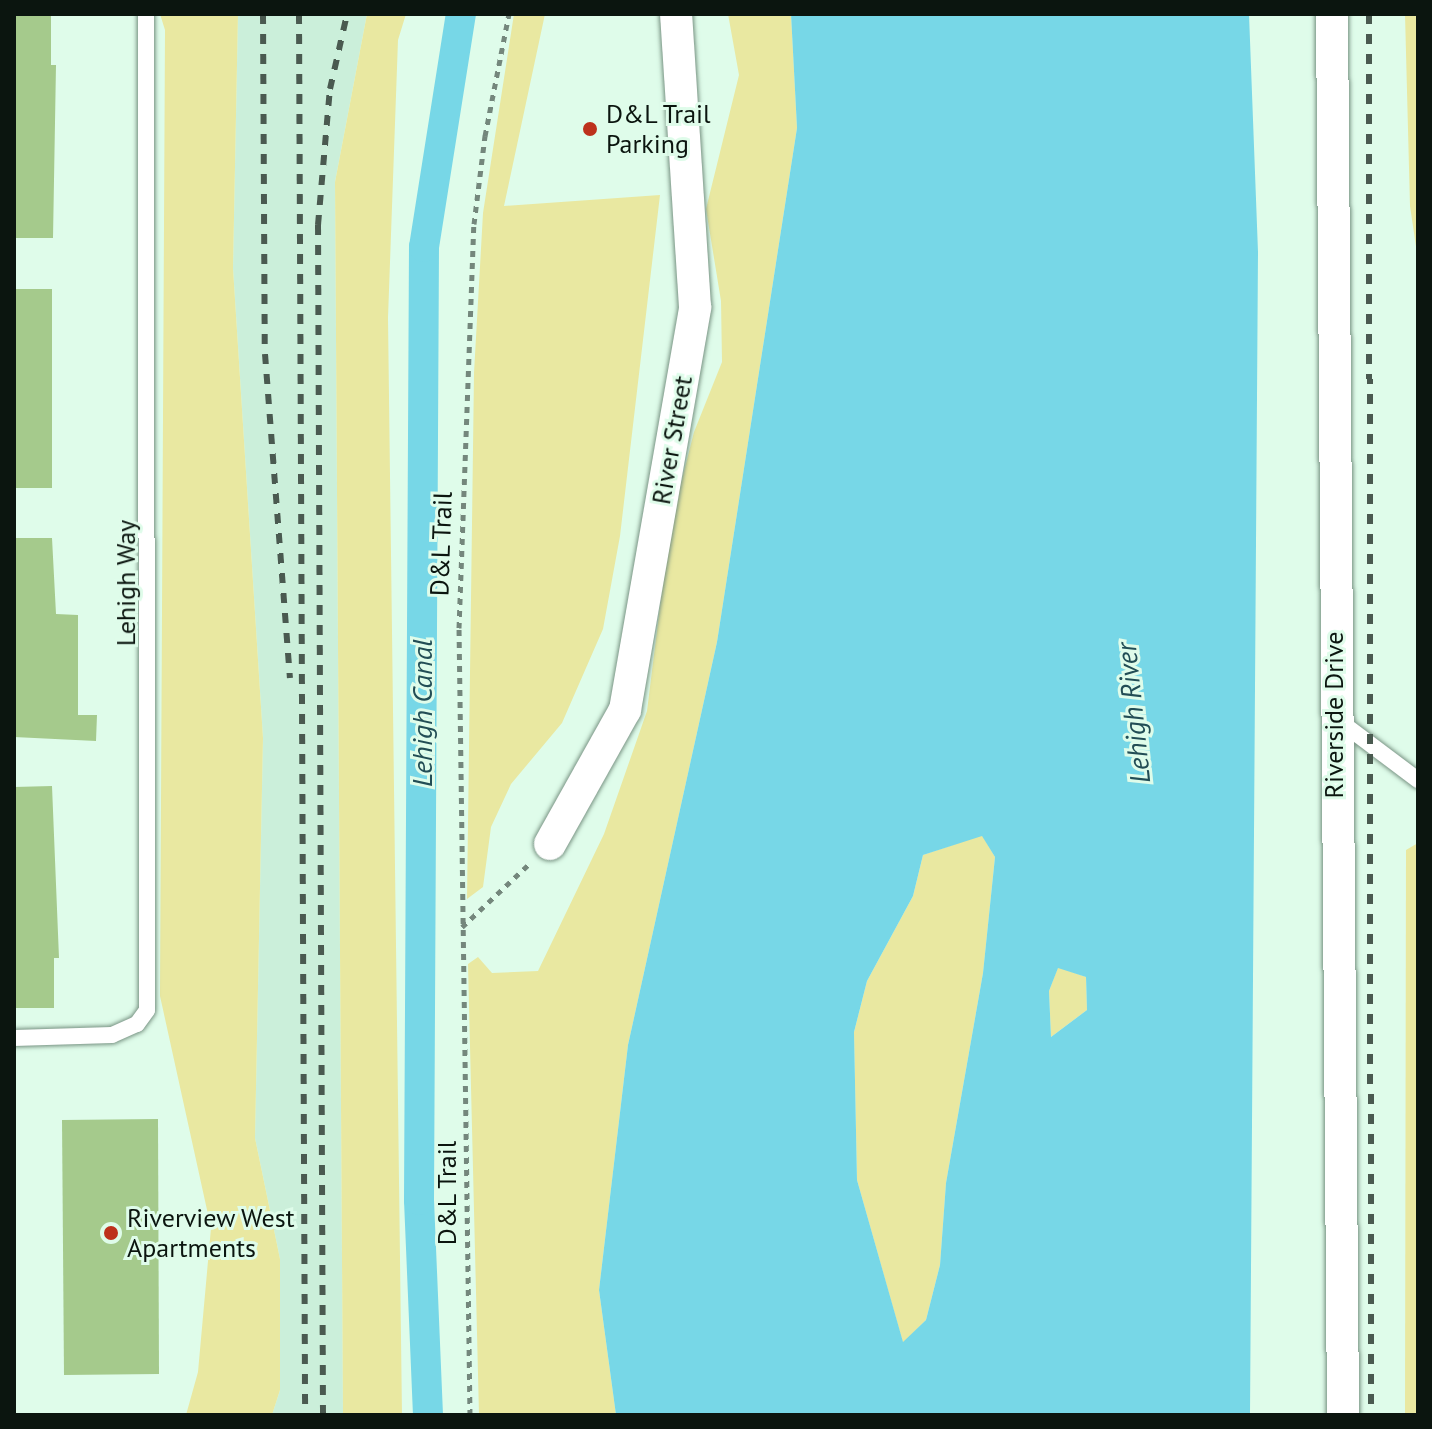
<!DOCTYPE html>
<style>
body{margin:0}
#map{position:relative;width:1432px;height:1429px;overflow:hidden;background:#dffcea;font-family:"PT Sans",sans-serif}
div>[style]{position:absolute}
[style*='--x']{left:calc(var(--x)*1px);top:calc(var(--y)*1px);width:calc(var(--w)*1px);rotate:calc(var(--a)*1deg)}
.built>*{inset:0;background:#cbefda}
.green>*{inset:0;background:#e9e8a1}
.water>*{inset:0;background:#77d7e7}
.canal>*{height:30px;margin:-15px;padding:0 15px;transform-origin:15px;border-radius:15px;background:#77d7e7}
.building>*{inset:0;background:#a5ca8c}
.path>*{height:5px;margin-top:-2.5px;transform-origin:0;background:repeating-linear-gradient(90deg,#74877c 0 6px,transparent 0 12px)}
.roads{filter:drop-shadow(0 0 2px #799484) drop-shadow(0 0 2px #799484)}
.service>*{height:16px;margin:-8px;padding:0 8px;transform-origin:8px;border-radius:8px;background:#fff}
.minor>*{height:32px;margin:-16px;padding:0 16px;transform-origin:16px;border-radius:16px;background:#fff}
.rail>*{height:6px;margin-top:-3px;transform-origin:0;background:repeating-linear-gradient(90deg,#4a5a50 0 10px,transparent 0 20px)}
.dots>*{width:22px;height:22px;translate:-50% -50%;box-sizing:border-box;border:4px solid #dffcea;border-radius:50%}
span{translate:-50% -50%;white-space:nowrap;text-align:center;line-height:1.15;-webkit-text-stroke:6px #dffcea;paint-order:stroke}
.poi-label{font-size:26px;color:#0b150f}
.left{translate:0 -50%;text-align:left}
.street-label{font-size:26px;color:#0b150f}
.water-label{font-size:28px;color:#224d55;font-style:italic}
.frame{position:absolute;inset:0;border:16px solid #0b150f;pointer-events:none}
</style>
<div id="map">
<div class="built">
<i style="clip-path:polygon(238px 14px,367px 14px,335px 182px,343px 1415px,272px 1415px,280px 1390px,280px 1259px,255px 1138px,263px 738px,233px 268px)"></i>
</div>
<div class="green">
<i style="clip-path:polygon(160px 14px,238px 14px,233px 268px,263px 738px,255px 1138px,280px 1259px,280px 1390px,272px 1415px,186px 1415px,198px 1372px,211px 1228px,160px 996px,165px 30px)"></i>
<i style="clip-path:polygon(367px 14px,406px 14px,398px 40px,388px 318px,402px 1415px,343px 1415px,335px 182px)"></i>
<i style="clip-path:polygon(514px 14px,545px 14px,504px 206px,660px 195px,620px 536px,603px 629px,562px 723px,511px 784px,491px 827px,483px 887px,467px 899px,474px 373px,483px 213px)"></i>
<i style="clip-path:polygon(728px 14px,791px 14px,797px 128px,717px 642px,628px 1045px,599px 1290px,616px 1415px,479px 1415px,468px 964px,478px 957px,492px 973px,538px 971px,604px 834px,647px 711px,670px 526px,694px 432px,722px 362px,721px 301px,706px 209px,739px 75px)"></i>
<i style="clip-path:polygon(1405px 14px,1418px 14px,1418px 260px,1410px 206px)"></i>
<i style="clip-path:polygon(982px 835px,995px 857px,983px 973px,946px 1183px,940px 1265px,926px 1320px,903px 1343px,857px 1180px,854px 1032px,867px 981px,913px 896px,923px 855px)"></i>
<i style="clip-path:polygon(1418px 843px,1418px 1415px,1405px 1415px,1406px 850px)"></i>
<i style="clip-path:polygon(1058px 967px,1086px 977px,1087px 1010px,1051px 1037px,1049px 991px)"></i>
</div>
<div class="water">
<i style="clip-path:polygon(evenodd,791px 14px,1249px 14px,1258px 252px,1250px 1415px,616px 1415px,599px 1290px,628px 1045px,717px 642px,797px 128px,791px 14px,982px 836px,995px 857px,983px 973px,946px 1183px,940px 1265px,926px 1320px,903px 1342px,857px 1180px,854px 1032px,867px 981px,913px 896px,923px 855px,982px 836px,791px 14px,1058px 968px,1086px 977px,1087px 1010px,1051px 1037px,1049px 991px,1058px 968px)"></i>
</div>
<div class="canal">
<i style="--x:428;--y:1415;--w:215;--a:-92.4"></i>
<i style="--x:419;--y:1200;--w:953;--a:-89.7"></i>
<i style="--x:424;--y:247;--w:236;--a:-81"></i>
</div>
<div class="building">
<i style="clip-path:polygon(14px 16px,51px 16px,51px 65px,56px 65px,53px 238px,14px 238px)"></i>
<i style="clip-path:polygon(14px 289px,52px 289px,52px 488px,14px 488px)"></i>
<i style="clip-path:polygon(14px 538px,52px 538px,56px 614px,78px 615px,78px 715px,97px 715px,96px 741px,14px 737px)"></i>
<i style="clip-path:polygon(52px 786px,59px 958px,54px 958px,54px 1008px,14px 1008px,14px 787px)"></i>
<i style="clip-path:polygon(158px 1119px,159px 1374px,64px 1375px,62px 1120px)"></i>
</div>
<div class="path">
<i style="--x:462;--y:927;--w:92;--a:-43.2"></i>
<i style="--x:470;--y:1415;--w:787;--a:-90.8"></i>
<i style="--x:459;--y:628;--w:404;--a:-87.9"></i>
<i style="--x:474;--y:224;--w:89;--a:-82.9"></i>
<i style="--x:485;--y:136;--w:124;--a:-78.9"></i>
</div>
<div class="roads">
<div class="service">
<i style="--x:1338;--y:720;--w:100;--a:36.9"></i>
<i style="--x:14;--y:1038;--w:98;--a:-1.8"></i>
<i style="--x:112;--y:1035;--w:27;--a:-24"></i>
<i style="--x:137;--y:1024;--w:17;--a:-54"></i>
<i style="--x:147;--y:1010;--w:996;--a:-90.06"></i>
</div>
<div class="minor">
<i style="--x:1332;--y:14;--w:1401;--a:89.55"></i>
<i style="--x:550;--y:844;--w:154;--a:-60.8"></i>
<i style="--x:625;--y:710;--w:409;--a:-80.1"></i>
<i style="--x:695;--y:307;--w:294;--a:-93.7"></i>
</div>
</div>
<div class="rail">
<i style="--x:263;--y:14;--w:340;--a:89.7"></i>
<i style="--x:265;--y:354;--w:325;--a:85.6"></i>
<i style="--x:299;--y:14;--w:1401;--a:89.75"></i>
<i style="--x:1369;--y:14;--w:1401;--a:89.92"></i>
<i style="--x:323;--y:1415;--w:1190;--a:-90.24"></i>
<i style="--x:318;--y:225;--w:137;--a:-85"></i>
<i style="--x:330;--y:89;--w:77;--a:-77.2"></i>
</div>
<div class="dots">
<i style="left:590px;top:129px;background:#bd311c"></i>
<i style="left:111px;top:1233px;background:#bd311c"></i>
</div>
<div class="poi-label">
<span class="left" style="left:606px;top:129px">D&amp;L Trail<br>Parking</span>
<span class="left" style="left:127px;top:1233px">Riverview West<br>Apartments</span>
</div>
<div class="street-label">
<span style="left:672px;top:440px;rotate:-80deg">River Street</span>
<span style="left:441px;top:544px;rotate:-88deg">D&amp;L Trail</span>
<span style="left:126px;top:583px;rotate:-90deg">Lehigh Way</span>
<span style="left:1334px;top:715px;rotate:-90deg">Riverside Drive</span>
<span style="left:447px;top:1193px;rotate:-90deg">D&amp;L Trail</span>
</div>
<div class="water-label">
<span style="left:422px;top:713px;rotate:-90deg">Lehigh Canal</span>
<span style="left:1133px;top:713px;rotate:-96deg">Lehigh River</span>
</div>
<div class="frame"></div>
</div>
